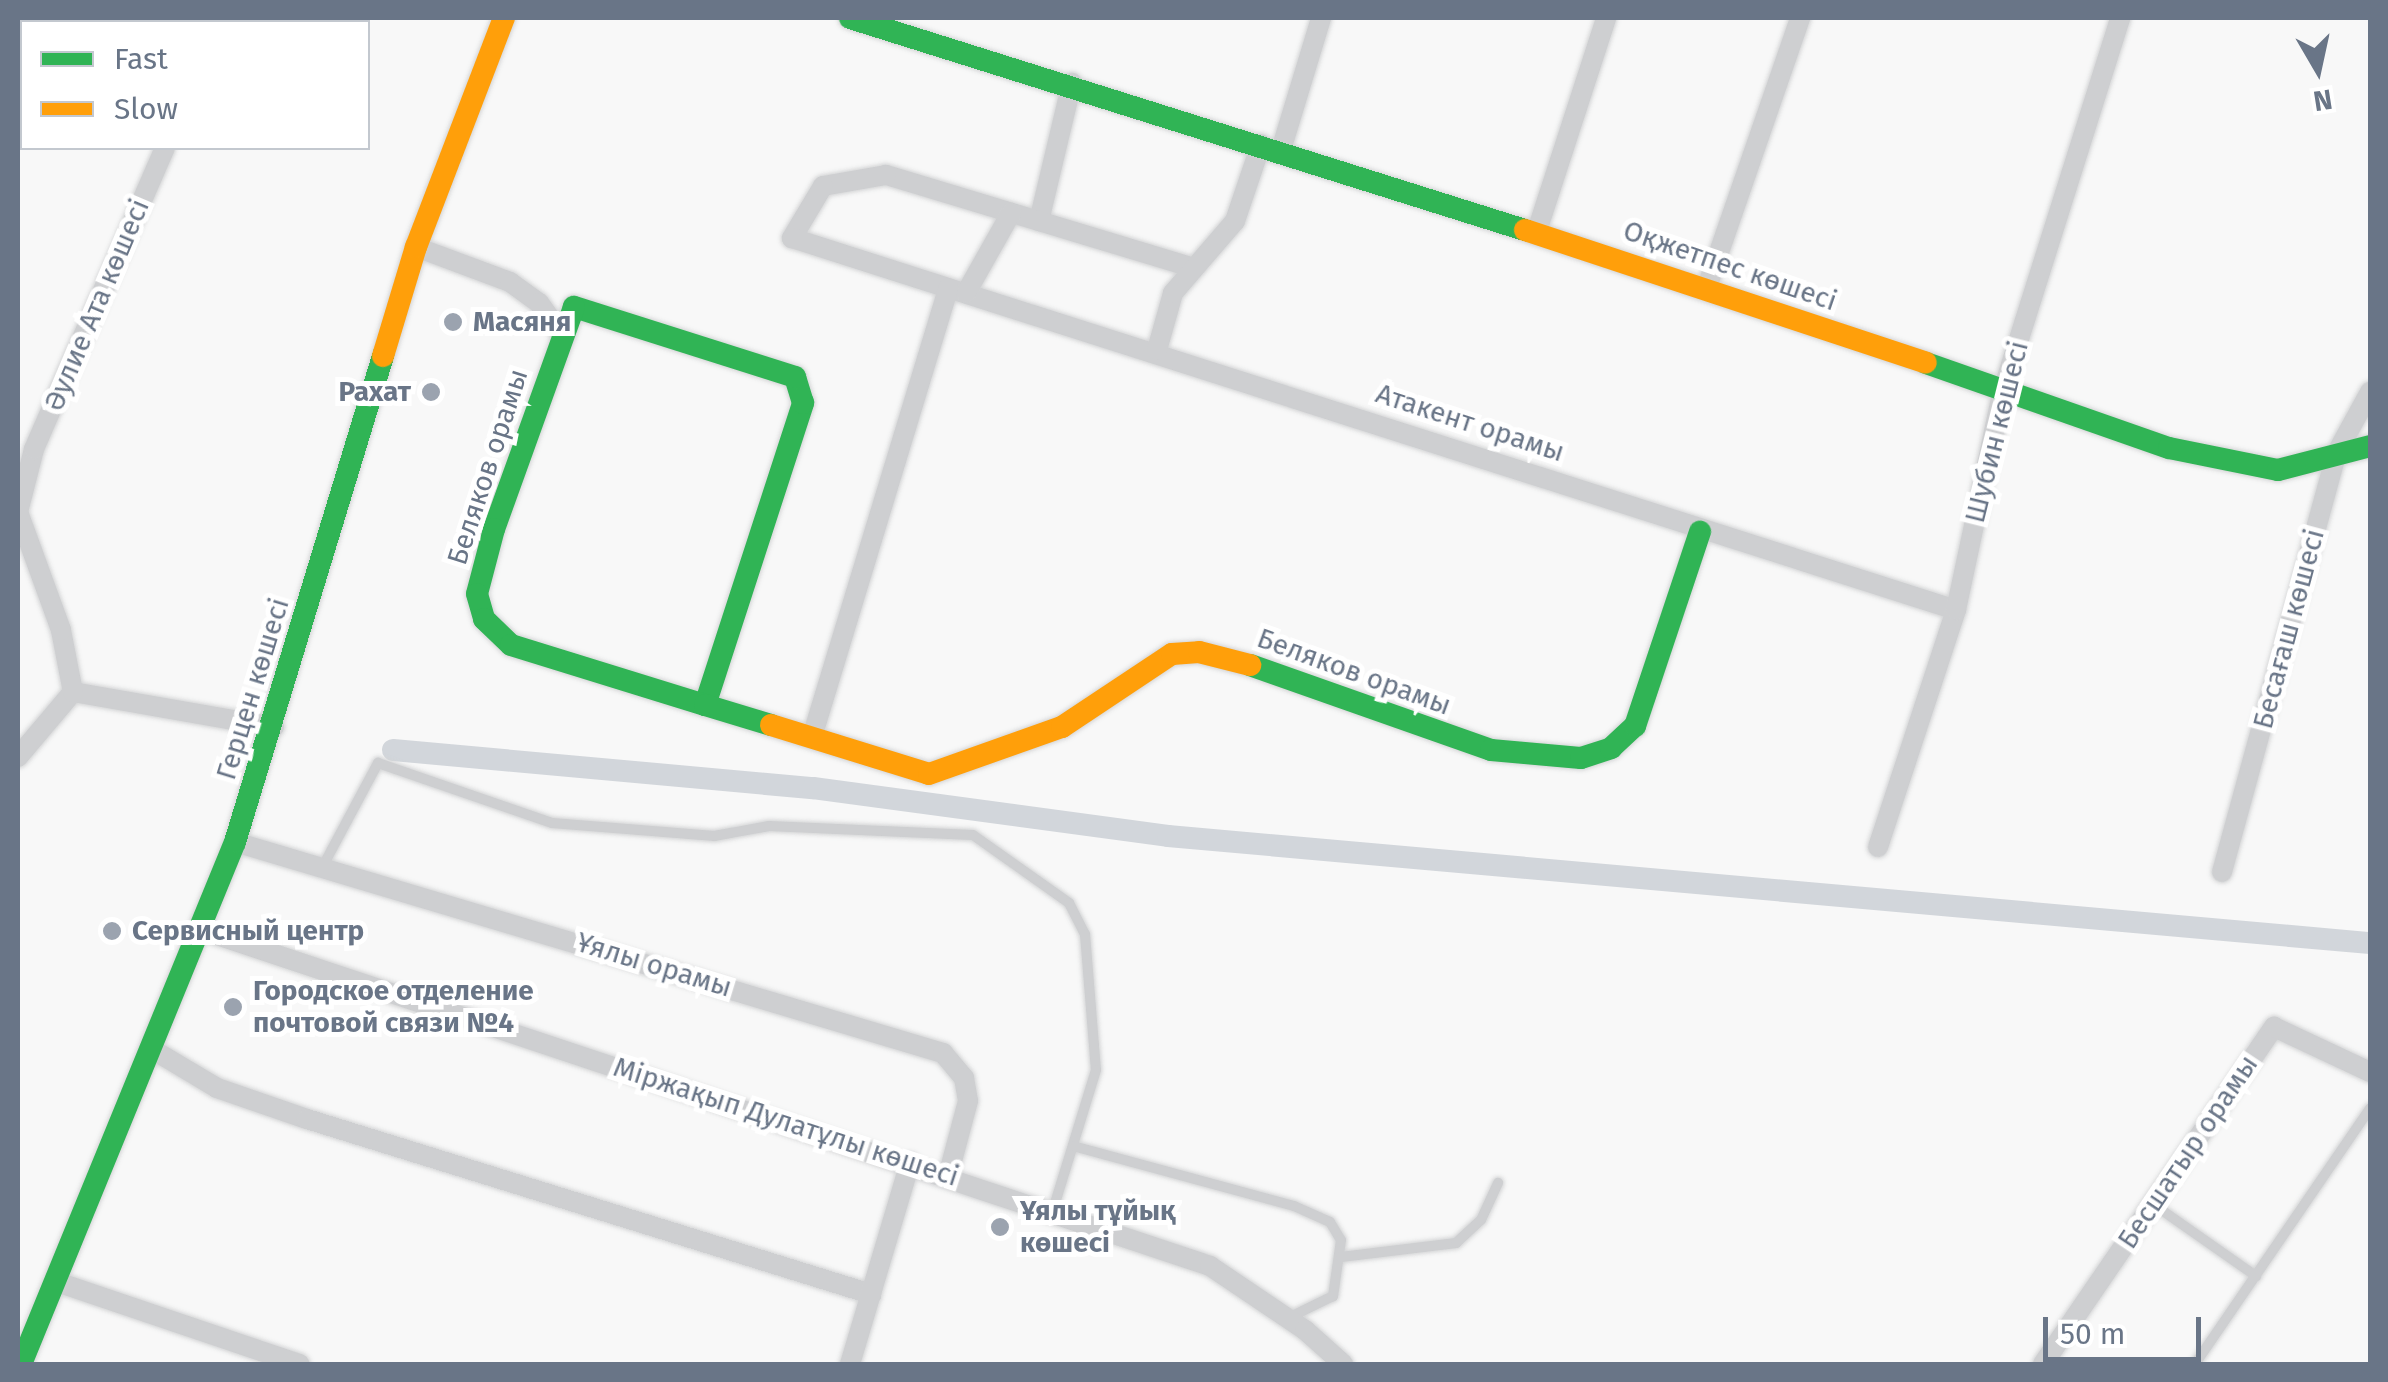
<!DOCTYPE html>
<meta charset="utf-8">
<style>
body{margin:0}
#map{position:relative;width:2388px;height:1382px;overflow:hidden;background:#f8f8f8;font-family:"Fira Sans",sans-serif}
div>[style]{position:absolute}
[style*='--x']{left:calc(var(--x)*1px);top:calc(var(--y)*1px);width:calc(var(--w)*1px);rotate:calc(var(--a)*1deg)}
.canal>*{height:22px;margin:-11px;padding:0 11px;transform-origin:11px;border-radius:11px;background:#d2d6db}
.roads{filter:drop-shadow(0 0 2px #d4d5d6) drop-shadow(0 0 2px #d4d5d6)}
.lane>*{height:10px;margin:-5px;padding:0 5px;transform-origin:5px;border-radius:5px;background:#cecfd1}
.street>*{height:20px;margin:-10px;padding:0 10px;transform-origin:10px;border-radius:10px;background:#cecfd1}
.fast>*{height:22px;margin:-11px;padding:0 11px;transform-origin:11px;border-radius:11px;background:#30b455}
.slow>*{height:22px;margin:-11px;padding:0 11px;transform-origin:11px;border-radius:11px;background:#ff9f0a}
.dots>*{width:28px;height:28px;translate:-50% -50%;box-sizing:border-box;border:5px solid #fff;border-radius:50%}
span{translate:-50% -50%;white-space:nowrap;text-align:center;line-height:1.15;-webkit-text-stroke:10px #fff;paint-order:stroke}
.street-label{font-size:28px;color:#697587}
.poi-label{font-size:28px;color:#697587;font-weight:700}
.left{translate:0 -50%;text-align:left}
.right{translate:-100% -50%;text-align:right}
.frame{position:absolute;inset:0;border:20px solid #697587;pointer-events:none}
.legend{position:absolute;left:20px;top:20px;width:350px;height:130px;box-sizing:border-box;background:#fff;border:2px solid #c3c8cf;margin:0;padding:12px 18px;list-style:none;font-size:30px;color:#697587}
.legend li{display:flex;align-items:center;gap:20px;height:50px}
.legend b{width:50px;border:2px solid #c3c8cf}
.north{position:absolute;left:2268px;top:20px;width:100px;height:100px;-webkit-text-stroke:8px #fff;paint-order:stroke;rotate:171deg;font-size:28px;font-weight:700;line-height:40px;text-align:center;color:#697587}
.north::after{content:'';display:block;margin:auto;width:35px;height:45px;background:#697587;clip-path:polygon(50% 0,100% 100%,50% 72%,0 100%)}
.scale{position:absolute;left:2043px;top:1317px;width:158px;height:45px;box-sizing:border-box;border:5px solid #697587;border-top:0;padding-left:12px;font-size:30px;line-height:35px;white-space:nowrap;color:#697587;-webkit-text-stroke:8px #fff;paint-order:stroke}
</style>
<div id="map">
<div class="canal">
<i style="--x:393;--y:750;--w:422;--a:5.2"></i>
<i style="--x:813;--y:788;--w:358;--a:7.7"></i>
<i style="--x:1168;--y:836;--w:1207;--a:5.09"></i>
</div>
<div class="roads">
<div class="lane">
<i style="--x:324;--y:864;--w:115;--a:-61.9"></i>
<i style="--x:378;--y:763;--w:184;--a:19"></i>
<i style="--x:552;--y:823;--w:163;--a:4.6"></i>
<i style="--x:714;--y:836;--w:56;--a:-10.3"></i>
<i style="--x:769;--y:826;--w:204;--a:2.5"></i>
<i style="--x:973;--y:835;--w:118;--a:35.3"></i>
<i style="--x:1069;--y:903;--w:35;--a:63"></i>
<i style="--x:1085;--y:934;--w:136;--a:85.4"></i>
<i style="--x:1096;--y:1070;--w:146;--a:107.1"></i>
<i style="--x:1073;--y:1146;--w:229;--a:15.2"></i>
<i style="--x:1294;--y:1206;--w:39;--a:24"></i>
<i style="--x:1330;--y:1222;--w:21;--a:59"></i>
<i style="--x:1341;--y:1240;--w:57;--a:98.1"></i>
<i style="--x:1333;--y:1296;--w:50;--a:153.9"></i>
<i style="--x:2153;--y:1204;--w:126;--a:35"></i>
<i style="--x:1341;--y:1257;--w:116;--a:-6.9"></i>
<i style="--x:1456;--y:1243;--w:34;--a:-43"></i>
<i style="--x:1481;--y:1220;--w:41;--a:-65.3"></i>
<i style="--x:2195;--y:1364;--w:310;--a:-55.6"></i>
</div>
<div class="street">
<i style="--x:210;--y:22;--w:4;--a:-63"></i>
<i style="--x:18;--y:35;--w:4;--a:14"></i>
<i style="--x:1281;--y:150;--w:138;--a:-73.1"></i>
<i style="--x:1039;--y:221;--w:142;--a:-76.6"></i>
<i style="--x:1536;--y:234;--w:227;--a:-72"></i>
<i style="--x:416;--y:247;--w:100;--a:20.4"></i>
<i style="--x:510;--y:282;--w:36;--a:36"></i>
<i style="--x:539;--y:303;--w:36;--a:54"></i>
<i style="--x:1191;--y:267;--w:319;--a:-163.2"></i>
<i style="--x:886;--y:175;--w:64;--a:170.1"></i>
<i style="--x:823;--y:186;--w:61;--a:120.8"></i>
<i style="--x:792;--y:238;--w:1222;--a:17.72"></i>
<i style="--x:1707;--y:287;--w:285;--a:-70.9"></i>
<i style="--x:966;--y:293;--w:92;--a:-60.6"></i>
<i style="--x:1157;--y:350;--w:59;--a:-74.3"></i>
<i style="--x:1173;--y:293;--w:95;--a:-49.3"></i>
<i style="--x:1235;--y:221;--w:81;--a:-71.3"></i>
<i style="--x:73;--y:692;--w:204;--a:9.9"></i>
<i style="--x:812;--y:737;--w:469;--a:-73.1"></i>
<i style="--x:18;--y:757;--w:85;--a:-49.8"></i>
<i style="--x:73;--y:692;--w:63;--a:-101"></i>
<i style="--x:61;--y:630;--w:126;--a:-110"></i>
<i style="--x:18;--y:512;--w:65;--a:-75.7"></i>
<i style="--x:34;--y:449;--w:328;--a:-66.5"></i>
<i style="--x:235;--y:842;--w:739;--a:16.6"></i>
<i style="--x:943;--y:1053;--w:33;--a:50"></i>
<i style="--x:964;--y:1078;--w:23;--a:80"></i>
<i style="--x:968;--y:1101;--w:78;--a:104.9"></i>
<i style="--x:1878;--y:847;--w:250;--a:-71.8"></i>
<i style="--x:1956;--y:610;--w:222;--a:-78"></i>
<i style="--x:2002;--y:393;--w:393;--a:-72.5"></i>
<i style="--x:2222;--y:872;--w:433;--a:-74.7"></i>
<i style="--x:2336;--y:454;--w:71;--a:-61.3"></i>
<i style="--x:202;--y:930;--w:1063;--a:18.43"></i>
<i style="--x:1210;--y:1266;--w:115;--a:34"></i>
<i style="--x:1305;--y:1330;--w:51;--a:41.8"></i>
<i style="--x:155;--y:1051;--w:72;--a:30.8"></i>
<i style="--x:217;--y:1088;--w:95;--a:19"></i>
<i style="--x:307;--y:1119;--w:591;--a:17.24"></i>
<i style="--x:57;--y:1282;--w:256;--a:18.7"></i>
<i style="--x:850;--y:1364;--w:210;--a:-73.4"></i>
<i style="--x:2043;--y:1364;--w:409;--a:-55.6"></i>
<i style="--x:2274;--y:1027;--w:106;--a:25.1"></i>
</div>
<div class="fast">
<i style="--x:850;--y:18;--w:708;--a:17.44"></i>
<i style="--x:1926;--y:363;--w:257;--a:19.3"></i>
<i style="--x:2169;--y:448;--w:111;--a:11.4"></i>
<i style="--x:2278;--y:470;--w:95;--a:-14.6"></i>
<i style="--x:1250;--y:665;--w:256;--a:19.4"></i>
<i style="--x:1491;--y:750;--w:90;--a:5.1"></i>
<i style="--x:1581;--y:758;--w:32;--a:-18"></i>
<i style="--x:1611;--y:748;--w:33;--a:-43"></i>
<i style="--x:1635;--y:726;--w:205;--a:-71.5"></i>
<i style="--x:705;--y:705;--w:318;--a:-72"></i>
<i style="--x:803;--y:403;--w:27;--a:-107"></i>
<i style="--x:795;--y:377;--w:232;--a:-162.4"></i>
<i style="--x:574;--y:307;--w:236;--a:109.8"></i>
<i style="--x:494;--y:529;--w:67;--a:104.7"></i>
<i style="--x:477;--y:594;--w:26;--a:74"></i>
<i style="--x:484;--y:619;--w:37;--a:44"></i>
<i style="--x:511;--y:645;--w:203;--a:17.2"></i>
<i style="--x:705;--y:705;--w:69;--a:16.9"></i>
<i style="--x:21;--y:1364;--w:564;--a:-67.71"></i>
<i style="--x:235;--y:842;--w:508;--a:-73.06"></i>
</div>
<div class="slow">
<i style="--x:1525;--y:230;--w:422;--a:18.3"></i>
<i style="--x:383;--y:356;--w:114;--a:-73.2"></i>
<i style="--x:416;--y:247;--w:245;--a:-69"></i>
<i style="--x:771;--y:725;--w:165;--a:17.2"></i>
<i style="--x:929;--y:774;--w:141;--a:-19.5"></i>
<i style="--x:1062;--y:727;--w:132;--a:-33.6"></i>
<i style="--x:1172;--y:654;--w:27;--a:-4"></i>
<i style="--x:1199;--y:652;--w:53;--a:14.3"></i>
</div>
</div>
<div class="dots">
<i style="left:453px;top:322px;background:#9ba3af"></i>
<i style="left:431px;top:392px;background:#9ba3af"></i>
<i style="left:112px;top:931px;background:#9ba3af"></i>
<i style="left:233px;top:1007px;background:#9ba3af"></i>
<i style="left:1000px;top:1227px;background:#9ba3af"></i>
</div>
<div class="street-label">
<span style="left:1730px;top:266px;rotate:19deg">Оқжетпес көшесі</span>
<span style="left:97px;top:305px;rotate:-67deg">Әулие Ата көшесі</span>
<span style="left:1470px;top:423px;rotate:18deg">Атакент орамы</span>
<span style="left:1997px;top:432px;rotate:-76deg">Шубин көшесі</span>
<span style="left:488px;top:467px;rotate:-72deg">Беляков орамы</span>
<span style="left:2289px;top:629px;rotate:-75deg">Бесағаш көшесі</span>
<span style="left:1354px;top:672px;rotate:20deg">Беляков орамы</span>
<span style="left:253px;top:689px;rotate:-73deg">Герцен көшесі</span>
<span style="left:654px;top:965px;rotate:17deg">Ұялы орамы</span>
<span style="left:786px;top:1122px;rotate:18deg">Міржақып Дулатұлы көшесі</span>
<span style="left:2188px;top:1152px;rotate:-56deg">Бесшатыр орамы</span>
</div>
<div class="poi-label">
<span class="left" style="left:473px;top:322px">Масяня</span>
<span class="right" style="left:411px;top:392px">Рахат</span>
<span class="left" style="left:132px;top:931px">Сервисный центр</span>
<span class="left" style="left:253px;top:1007px">Городское отделение<br>почтовой связи №4</span>
<span class="left" style="left:1020px;top:1227px">Ұялы тұйық<br>көшесі</span>
</div>
<div class="frame"></div>
<ul class="legend">
<li><b style="height:12px;background:#30b455"></b>Fast</li>
<li><b style="height:12px;background:#ff9f0a"></b>Slow</li>
</ul>
<div class="north">N</div>
<div class="scale">50 m</div>
</div>
